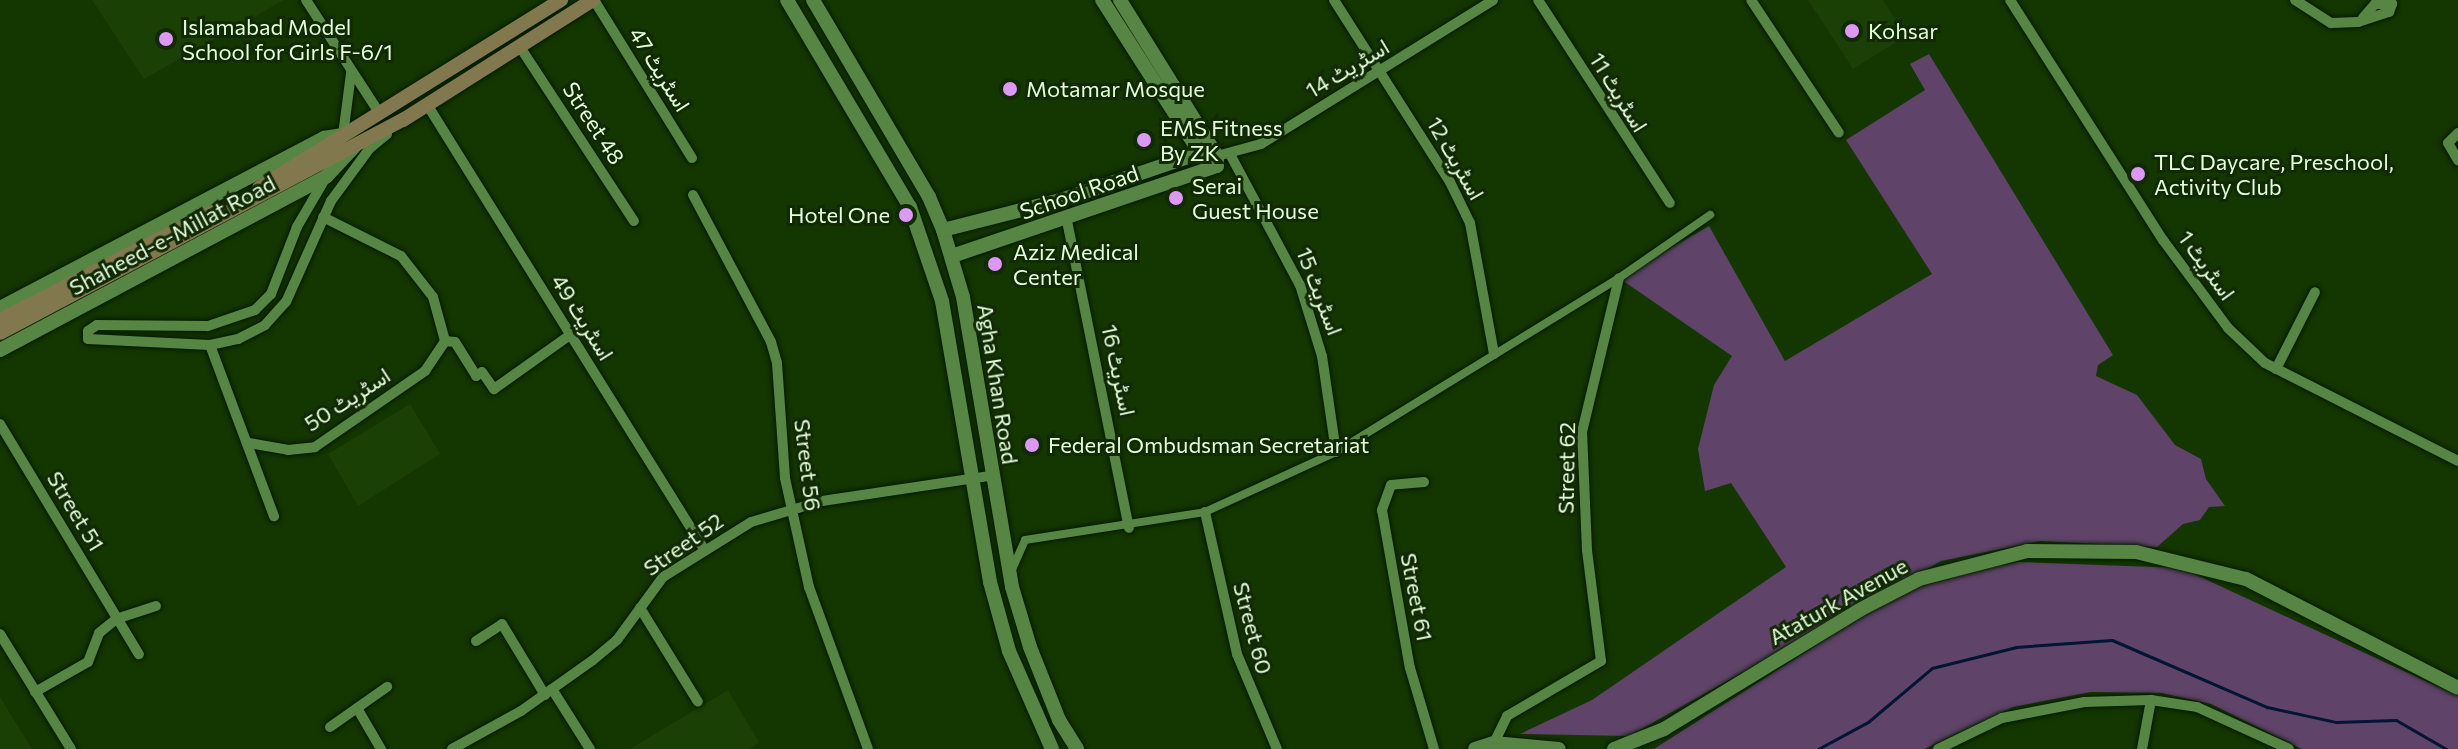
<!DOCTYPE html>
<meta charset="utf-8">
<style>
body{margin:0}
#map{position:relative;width:2458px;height:749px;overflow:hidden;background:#143601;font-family:Commissioner,Vazirmatn,sans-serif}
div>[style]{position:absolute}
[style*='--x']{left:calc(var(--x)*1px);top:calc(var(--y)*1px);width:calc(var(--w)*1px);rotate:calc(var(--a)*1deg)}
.built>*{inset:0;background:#1b4005}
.green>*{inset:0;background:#5f4368}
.stream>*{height:3px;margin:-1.5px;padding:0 1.5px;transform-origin:1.5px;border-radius:1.5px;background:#011535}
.roads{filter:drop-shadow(0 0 2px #041b00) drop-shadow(0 0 2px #041b00)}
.pedestrian>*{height:8px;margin:-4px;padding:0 4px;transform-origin:4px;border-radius:4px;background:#578543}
.minor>*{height:10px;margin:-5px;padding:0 5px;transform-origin:5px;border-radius:5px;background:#578543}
.tertiary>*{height:14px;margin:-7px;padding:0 7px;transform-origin:7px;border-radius:7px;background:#578543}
.secondary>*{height:14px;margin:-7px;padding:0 7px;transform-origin:7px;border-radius:7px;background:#82784e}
.dots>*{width:22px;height:22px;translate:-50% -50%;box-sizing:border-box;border:4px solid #122906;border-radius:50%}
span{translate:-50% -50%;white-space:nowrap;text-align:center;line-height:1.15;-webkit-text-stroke:6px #122906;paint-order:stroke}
.poi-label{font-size:22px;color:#e4feda}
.left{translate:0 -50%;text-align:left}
.right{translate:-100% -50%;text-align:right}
.street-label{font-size:22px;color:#e4feda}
</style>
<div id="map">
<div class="built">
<i style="clip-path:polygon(92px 0,284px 0,144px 79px)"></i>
<i style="clip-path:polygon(1808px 0,1883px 0,1906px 36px,1853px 69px)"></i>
<i style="clip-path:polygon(410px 404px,440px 454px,358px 506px,328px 454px)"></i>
<i style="clip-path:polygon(728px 690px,759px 742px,749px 749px,630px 749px)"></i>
<i style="clip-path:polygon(0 697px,32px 749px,0 749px)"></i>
</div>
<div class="green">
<i style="clip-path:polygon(1929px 54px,2113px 355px,2098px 365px,2096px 376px,2137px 395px,2175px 445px,2201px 459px,2206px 479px,2225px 506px,2209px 507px,2200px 520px,2183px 524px,2157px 547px,2040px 541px,1941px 561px,1629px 736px,1520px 734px,1592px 700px,1786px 567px,1731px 483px,1705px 491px,1698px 449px,1714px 385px,1732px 356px,1619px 278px,1709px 226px,1785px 361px,1932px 274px,1846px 140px,1925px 90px,1910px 64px)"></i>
<i style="clip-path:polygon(2018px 562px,2181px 568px,2458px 696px,2458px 749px,2302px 749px,2211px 704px,2162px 693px,2091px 692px,2013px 707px,1924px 749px,1654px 749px,1866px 613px,1929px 580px)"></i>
</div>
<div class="stream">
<i style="--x:1818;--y:749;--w:57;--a:-28.4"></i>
<i style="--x:1868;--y:722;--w:84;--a:-40.2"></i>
<i style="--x:1932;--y:668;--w:87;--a:-14"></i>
<i style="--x:2016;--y:647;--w:96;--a:-4.2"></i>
<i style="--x:2112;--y:640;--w:169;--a:23.4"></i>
<i style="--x:2267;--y:707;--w:71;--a:12.3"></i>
<i style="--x:2336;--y:722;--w:60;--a:-1.9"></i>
<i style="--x:2396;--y:720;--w:58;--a:30.1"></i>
</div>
<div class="roads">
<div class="pedestrian">
<i style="--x:1010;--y:574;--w:37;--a:-66"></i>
<i style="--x:1025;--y:540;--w:182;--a:-8.8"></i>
<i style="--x:1205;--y:512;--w:144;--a:-24.6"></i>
<i style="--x:1336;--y:452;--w:332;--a:-31.6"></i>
<i style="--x:1619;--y:278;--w:111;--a:-34.7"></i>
</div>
<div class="minor">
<i style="--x:306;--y:0;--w:132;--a:57"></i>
<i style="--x:594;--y:0;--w:186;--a:58.2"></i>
<i style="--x:1334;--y:0;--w:216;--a:57.5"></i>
<i style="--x:1450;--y:182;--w:46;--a:64"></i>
<i style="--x:1470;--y:223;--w:133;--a:79.6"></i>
<i style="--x:1538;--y:0;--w:242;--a:57"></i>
<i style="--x:1751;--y:0;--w:159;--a:56.5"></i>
<i style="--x:2010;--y:0;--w:285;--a:57.5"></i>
<i style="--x:2163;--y:240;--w:109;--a:53.5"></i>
<i style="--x:2228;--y:328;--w:51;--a:43.4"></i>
<i style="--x:2265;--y:363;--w:216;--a:26.9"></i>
<i style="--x:2295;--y:0;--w:43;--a:32.6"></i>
<i style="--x:2331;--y:23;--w:27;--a:-2"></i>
<i style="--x:2358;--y:22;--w:33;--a:-18"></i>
<i style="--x:2389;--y:12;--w:9;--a:-69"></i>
<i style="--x:2392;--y:4;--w:17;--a:180"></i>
<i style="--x:2375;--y:4;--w:18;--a:131"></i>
<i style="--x:520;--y:47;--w:208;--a:56.8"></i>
<i style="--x:428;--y:106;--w:522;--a:58.08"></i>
<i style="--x:2458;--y:133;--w:14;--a:135"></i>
<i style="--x:2448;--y:143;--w:20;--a:60"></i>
<i style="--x:343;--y:135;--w:63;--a:-82.6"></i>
<i style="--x:1217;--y:156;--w:46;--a:-15.3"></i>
<i style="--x:1261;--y:144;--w:273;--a:-31.8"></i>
<i style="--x:1231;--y:156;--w:146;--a:61.9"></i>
<i style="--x:1300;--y:285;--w:74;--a:72.8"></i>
<i style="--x:1322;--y:356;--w:97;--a:81.7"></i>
<i style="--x:325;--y:179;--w:56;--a:120.3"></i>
<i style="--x:297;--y:227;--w:72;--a:111.2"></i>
<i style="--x:271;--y:294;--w:23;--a:135"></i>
<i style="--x:255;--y:310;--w:50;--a:161.2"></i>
<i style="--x:208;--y:326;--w:111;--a:-179.5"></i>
<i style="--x:97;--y:325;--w:11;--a:146"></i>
<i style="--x:88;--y:331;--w:8;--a:90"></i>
<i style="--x:88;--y:339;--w:122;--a:2.8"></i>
<i style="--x:210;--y:345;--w:29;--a:-12"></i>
<i style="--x:238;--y:339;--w:30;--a:-27"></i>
<i style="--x:265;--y:325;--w:31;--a:-48"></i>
<i style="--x:286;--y:302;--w:111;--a:-66"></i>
<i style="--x:331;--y:201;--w:66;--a:-53.7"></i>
<i style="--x:370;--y:148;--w:22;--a:-39"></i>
<i style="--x:693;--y:195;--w:166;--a:62"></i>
<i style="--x:771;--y:342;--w:22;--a:74"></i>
<i style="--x:777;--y:363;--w:115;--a:86"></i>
<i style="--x:785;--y:478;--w:112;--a:77.6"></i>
<i style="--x:809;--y:587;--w:172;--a:70"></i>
<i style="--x:323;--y:217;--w:87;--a:26.6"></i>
<i style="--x:401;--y:256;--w:52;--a:52"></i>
<i style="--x:433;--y:297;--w:46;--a:74.7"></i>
<i style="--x:1067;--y:221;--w:313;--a:78.6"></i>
<i style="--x:210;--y:345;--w:183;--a:69.5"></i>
<i style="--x:2276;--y:369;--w:86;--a:-63.1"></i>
<i style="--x:0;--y:424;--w:269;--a:58.9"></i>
<i style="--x:249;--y:443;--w:40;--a:10"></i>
<i style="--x:288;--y:450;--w:27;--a:-6"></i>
<i style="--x:315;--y:447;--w:134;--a:-34.6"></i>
<i style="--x:425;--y:371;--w:36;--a:-56"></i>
<i style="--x:445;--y:341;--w:10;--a:6"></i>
<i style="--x:455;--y:342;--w:40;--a:58"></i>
<i style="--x:476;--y:376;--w:7;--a:-34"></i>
<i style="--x:482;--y:372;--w:21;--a:55"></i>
<i style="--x:494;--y:389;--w:93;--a:-35.4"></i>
<i style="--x:1424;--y:482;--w:33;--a:175"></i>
<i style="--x:1391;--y:485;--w:27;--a:110"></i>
<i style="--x:1382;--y:510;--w:160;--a:80"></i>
<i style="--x:1410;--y:668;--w:84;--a:73.5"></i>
<i style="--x:1205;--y:512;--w:146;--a:77.3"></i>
<i style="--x:1237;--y:654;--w:103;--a:67.2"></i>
<i style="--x:640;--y:608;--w:110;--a:58.3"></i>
<i style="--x:0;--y:634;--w:135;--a:58.3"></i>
<i style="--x:476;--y:641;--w:31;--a:-33"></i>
<i style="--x:502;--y:624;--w:83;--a:58.8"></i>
<i style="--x:552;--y:689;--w:71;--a:57.7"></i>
<i style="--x:35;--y:692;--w:61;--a:-29.5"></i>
<i style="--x:88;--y:662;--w:31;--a:-69"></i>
<i style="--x:99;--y:633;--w:22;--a:-39"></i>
<i style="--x:116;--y:619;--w:42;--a:-18"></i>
<i style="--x:357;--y:708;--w:48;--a:59.7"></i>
<i style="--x:330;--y:727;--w:70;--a:-35.1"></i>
<i style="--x:1494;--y:743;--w:30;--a:-64"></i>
<i style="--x:1507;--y:716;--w:109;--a:-30.3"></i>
<i style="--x:1601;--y:661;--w:112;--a:-97.2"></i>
<i style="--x:1587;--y:550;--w:118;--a:-92.4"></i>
<i style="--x:1582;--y:432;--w:158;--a:-76.5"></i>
<i style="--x:452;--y:749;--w:79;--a:-28.8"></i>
<i style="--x:521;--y:711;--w:88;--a:-35.3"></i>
<i style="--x:593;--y:660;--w:31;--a:-40"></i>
<i style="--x:617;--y:640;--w:78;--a:-53.9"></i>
<i style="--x:663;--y:577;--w:104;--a:-32"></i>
<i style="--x:751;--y:522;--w:74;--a:-16.5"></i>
<i style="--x:822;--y:501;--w:170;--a:-8.5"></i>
<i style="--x:1938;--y:749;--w:71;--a:-25.8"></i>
<i style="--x:2002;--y:718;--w:84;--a:-11"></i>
<i style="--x:2084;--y:702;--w:67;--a:-1.7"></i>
<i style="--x:2151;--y:700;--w:47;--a:8.7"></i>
<i style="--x:2197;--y:707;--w:101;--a:24.5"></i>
<i style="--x:2142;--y:749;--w:50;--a:-79.6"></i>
</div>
<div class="tertiary">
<i style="--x:787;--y:0;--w:241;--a:59.3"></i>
<i style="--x:910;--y:207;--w:99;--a:71.2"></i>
<i style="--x:942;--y:301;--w:285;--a:80.3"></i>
<i style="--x:990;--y:582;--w:72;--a:74.6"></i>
<i style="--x:1009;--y:651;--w:107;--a:66.3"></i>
<i style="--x:813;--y:0;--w:229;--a:59.5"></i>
<i style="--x:929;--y:197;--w:36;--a:67"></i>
<i style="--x:943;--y:230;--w:70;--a:73.4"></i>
<i style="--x:963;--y:297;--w:294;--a:80.4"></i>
<i style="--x:1012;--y:587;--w:63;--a:73.3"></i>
<i style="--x:1030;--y:647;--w:79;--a:68.3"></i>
<i style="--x:1059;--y:720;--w:34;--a:58"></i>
<i style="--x:943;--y:230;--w:122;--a:-14.3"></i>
<i style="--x:1061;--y:200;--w:147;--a:-18.7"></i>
<i style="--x:1200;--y:153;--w:182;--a:-122.6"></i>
<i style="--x:952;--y:256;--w:280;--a:-18.8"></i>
<i style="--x:1217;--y:166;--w:10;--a:-90"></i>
<i style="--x:1217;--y:156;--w:184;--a:-121.9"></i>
<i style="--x:0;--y:308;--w:366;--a:-27.7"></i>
<i style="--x:324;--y:138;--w:17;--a:-10"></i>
<i style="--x:0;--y:350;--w:369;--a:-28"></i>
<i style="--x:326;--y:177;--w:42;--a:-46.9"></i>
<i style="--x:1475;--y:749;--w:20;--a:-18"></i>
<i style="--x:1494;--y:743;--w:65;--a:5.3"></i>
<i style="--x:1614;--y:749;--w:54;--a:-21.8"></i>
<i style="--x:1664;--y:729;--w:231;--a:-31.3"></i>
<i style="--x:1861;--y:609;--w:65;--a:-27.3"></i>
<i style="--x:1919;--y:579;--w:112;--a:-14.5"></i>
<i style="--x:2027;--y:551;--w:109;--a:0.5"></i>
<i style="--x:2136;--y:552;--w:113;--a:13.8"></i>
<i style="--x:2246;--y:579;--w:238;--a:27.2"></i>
</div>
<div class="secondary">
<i style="--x:259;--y:188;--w:356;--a:-31.9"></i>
<i style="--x:0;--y:320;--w:238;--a:-27"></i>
<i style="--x:0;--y:333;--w:456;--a:-27.9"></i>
<i style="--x:403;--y:120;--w:225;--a:-32.3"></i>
</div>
</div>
<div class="dots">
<i style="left:1852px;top:31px;background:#dc99f4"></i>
<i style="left:166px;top:39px;background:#dc99f4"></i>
<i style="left:1010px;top:89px;background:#dc99f4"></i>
<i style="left:1144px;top:140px;background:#dc99f4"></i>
<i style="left:2138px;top:174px;background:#dc99f4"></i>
<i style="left:1176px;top:198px;background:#dc99f4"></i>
<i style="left:906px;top:215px;background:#dc99f4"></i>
<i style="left:995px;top:264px;background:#dc99f4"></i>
<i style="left:1032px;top:445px;background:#dc99f4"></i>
</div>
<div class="poi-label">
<span class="left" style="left:182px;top:39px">Islamabad Model<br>School for Girls F-6/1</span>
<span class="left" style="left:1868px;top:31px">Kohsar</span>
<span class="left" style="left:1026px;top:89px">Motamar Mosque</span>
<span class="left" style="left:1160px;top:140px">EMS Fitness<br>By ZK</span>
<span class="left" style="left:2154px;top:174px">TLC Daycare, Preschool,<br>Activity Club</span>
<span class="left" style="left:1192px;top:198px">Serai<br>Guest House</span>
<span class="right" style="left:890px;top:215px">Hotel One</span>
<span class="left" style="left:1013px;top:264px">Aziz Medical<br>Center</span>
<span class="left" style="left:1048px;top:445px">Federal Ombudsman Secretariat</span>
</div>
<div class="street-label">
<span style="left:1347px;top:68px;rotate:-31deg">اسٹریٹ 14</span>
<span style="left:660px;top:69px;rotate:58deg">اسٹریٹ 47</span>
<span style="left:1619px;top:92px;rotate:58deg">اسٹریٹ 11</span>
<span style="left:594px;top:123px;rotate:57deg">Street 48</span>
<span style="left:1456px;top:158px;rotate:60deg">اسٹریٹ 12</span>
<span style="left:1079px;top:192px;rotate:-19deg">School Road</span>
<span style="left:172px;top:235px;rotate:-28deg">Shaheed-e-Millat Road</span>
<span style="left:2207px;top:265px;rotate:54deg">اسٹریٹ 1</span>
<span style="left:1320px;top:291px;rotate:69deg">اسٹریٹ 15</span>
<span style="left:583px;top:317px;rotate:58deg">اسٹریٹ 49</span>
<span style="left:1119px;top:370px;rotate:78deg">اسٹریٹ 16</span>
<span style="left:998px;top:384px;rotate:81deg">Agha Khan Road</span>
<span style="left:347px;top:399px;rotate:-33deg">اسٹریٹ 50</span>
<span style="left:808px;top:465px;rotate:83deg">Street 56</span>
<span style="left:1566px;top:468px;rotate:-89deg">Street 62</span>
<span style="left:76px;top:511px;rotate:59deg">Street 51</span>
<span style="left:683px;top:544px;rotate:-35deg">Street 52</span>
<span style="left:1417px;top:597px;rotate:79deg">Street 61</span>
<span style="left:1838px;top:601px;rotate:-29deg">Ataturk Avenue</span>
<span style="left:1253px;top:628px;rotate:75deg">Street 60</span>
</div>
</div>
